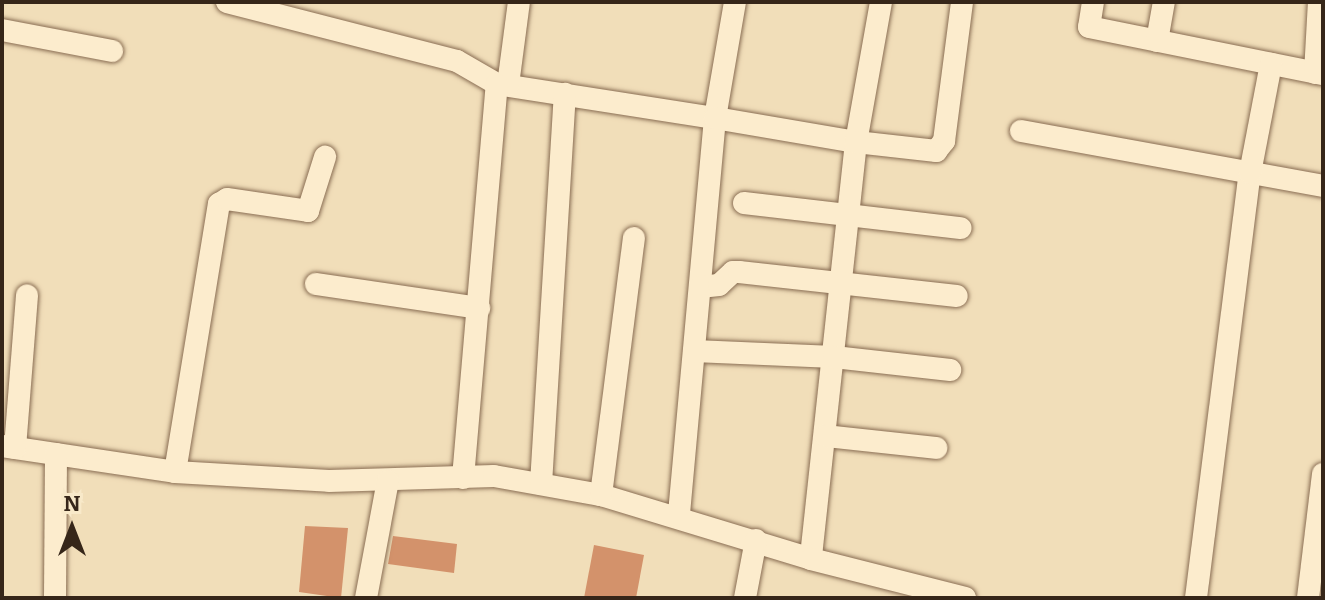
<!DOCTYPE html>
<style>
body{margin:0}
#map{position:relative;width:1325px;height:600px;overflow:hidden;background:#f1deb9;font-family:Bitter,serif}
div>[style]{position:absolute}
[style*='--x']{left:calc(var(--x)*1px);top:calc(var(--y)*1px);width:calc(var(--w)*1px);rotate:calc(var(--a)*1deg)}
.building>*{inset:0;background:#d3926b}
.roads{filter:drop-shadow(0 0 2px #896d53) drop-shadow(0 0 2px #896d53)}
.street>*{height:22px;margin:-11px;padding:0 11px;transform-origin:11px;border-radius:11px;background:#fceccd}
span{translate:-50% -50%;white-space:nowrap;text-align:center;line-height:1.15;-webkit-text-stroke:7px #f8e9c9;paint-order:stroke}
.frame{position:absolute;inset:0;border:4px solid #362619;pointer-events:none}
.north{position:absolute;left:32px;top:488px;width:80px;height:80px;-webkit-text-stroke:6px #f8e9c9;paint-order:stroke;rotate:0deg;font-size:22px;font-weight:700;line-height:32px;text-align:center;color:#362619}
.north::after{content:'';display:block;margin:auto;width:28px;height:36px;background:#362619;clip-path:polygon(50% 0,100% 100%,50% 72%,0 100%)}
</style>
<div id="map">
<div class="building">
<i style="clip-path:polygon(305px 526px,348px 528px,341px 598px,299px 592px)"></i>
<i style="clip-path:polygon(393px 536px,457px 544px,454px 573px,388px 564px)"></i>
<i style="clip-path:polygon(594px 545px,644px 555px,636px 598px,584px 598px)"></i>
</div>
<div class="roads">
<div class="street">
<i style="--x:227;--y:2;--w:237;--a:14.4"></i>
<i style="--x:457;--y:61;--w:46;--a:29.9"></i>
<i style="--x:497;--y:84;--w:221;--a:8.9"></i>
<i style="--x:715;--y:118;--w:401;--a:95.2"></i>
<i style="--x:735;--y:2;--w:118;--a:99.8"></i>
<i style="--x:715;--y:118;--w:143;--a:9.7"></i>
<i style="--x:856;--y:142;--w:419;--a:96.2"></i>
<i style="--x:881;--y:2;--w:142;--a:100.1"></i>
<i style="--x:856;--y:142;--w:81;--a:6.4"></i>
<i style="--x:936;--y:151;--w:13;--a:-51"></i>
<i style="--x:944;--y:141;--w:140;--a:-82.6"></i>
<i style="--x:1093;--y:2;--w:25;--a:99"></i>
<i style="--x:1089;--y:27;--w:239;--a:11.4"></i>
<i style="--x:2;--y:30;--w:112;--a:10.8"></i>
<i style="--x:1157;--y:41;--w:40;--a:-80"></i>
<i style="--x:1315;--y:73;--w:71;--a:-86.8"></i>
<i style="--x:508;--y:85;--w:84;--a:-82.5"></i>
<i style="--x:1021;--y:131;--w:307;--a:10.3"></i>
<i style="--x:744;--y:203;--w:218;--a:6.6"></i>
<i style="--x:316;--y:284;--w:165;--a:8.4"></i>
<i style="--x:700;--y:287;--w:19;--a:-6"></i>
<i style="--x:719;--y:285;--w:19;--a:-43"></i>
<i style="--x:733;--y:272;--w:6;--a:0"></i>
<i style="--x:739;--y:272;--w:219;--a:6.3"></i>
<i style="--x:694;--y:351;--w:140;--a:2.5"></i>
<i style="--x:834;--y:357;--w:117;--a:6.4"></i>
<i style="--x:826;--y:436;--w:111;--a:6.2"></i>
<i style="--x:2;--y:446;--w:175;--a:8.5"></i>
<i style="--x:175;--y:472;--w:154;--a:3.3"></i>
<i style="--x:329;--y:481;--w:165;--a:-1.7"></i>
<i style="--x:494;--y:476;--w:109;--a:10.1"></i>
<i style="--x:601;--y:495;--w:220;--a:16.9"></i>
<i style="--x:811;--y:559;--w:159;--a:14.2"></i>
<i style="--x:15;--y:448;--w:153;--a:-85.5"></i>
<i style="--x:175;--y:472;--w:272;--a:-80.7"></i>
<i style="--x:219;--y:204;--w:9;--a:-32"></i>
<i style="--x:227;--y:199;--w:82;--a:8.4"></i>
<i style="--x:308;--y:211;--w:57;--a:-72.5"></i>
<i style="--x:463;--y:478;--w:395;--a:-85.1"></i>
<i style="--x:541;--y:484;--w:391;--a:-86.5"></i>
<i style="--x:601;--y:495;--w:259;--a:-82.7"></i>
<i style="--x:55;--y:598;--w:144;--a:-89.6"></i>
<i style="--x:366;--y:598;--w:119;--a:-79.4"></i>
<i style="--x:745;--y:598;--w:59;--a:-79.3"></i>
<i style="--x:1196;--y:598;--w:428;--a:-82.8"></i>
<i style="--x:1250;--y:173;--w:111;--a:-79.1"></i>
<i style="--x:1308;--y:598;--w:125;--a:-83.1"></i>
</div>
</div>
<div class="frame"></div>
<div class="north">N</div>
</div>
